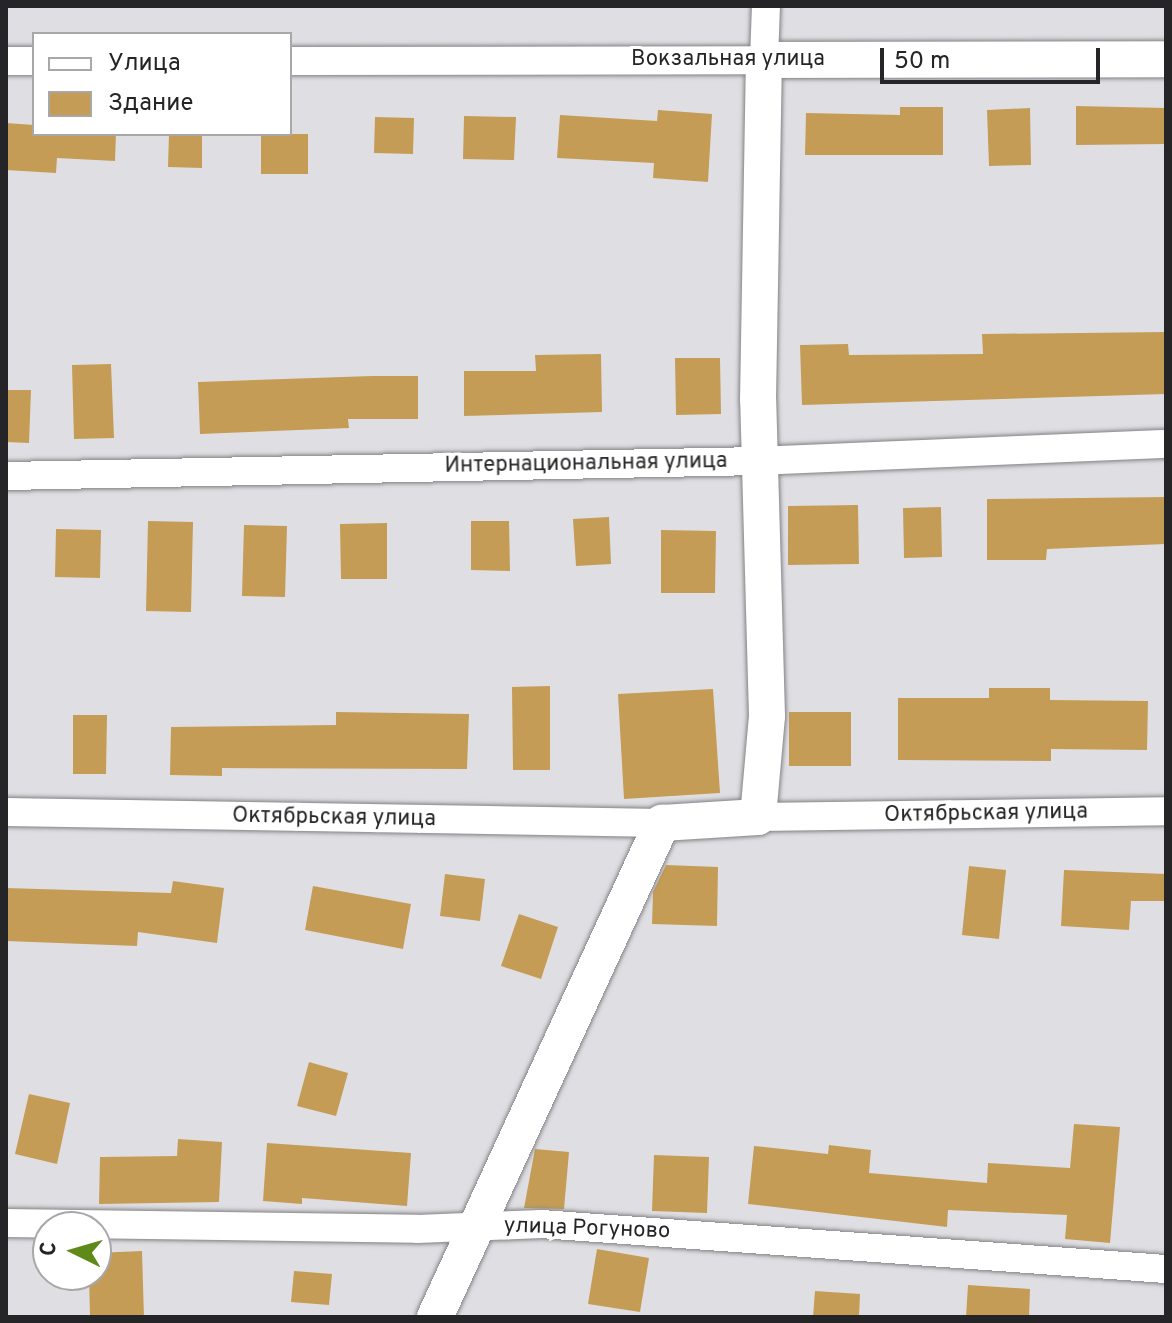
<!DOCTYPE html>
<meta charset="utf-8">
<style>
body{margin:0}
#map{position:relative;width:1172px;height:1323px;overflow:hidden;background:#dfdfe3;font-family:Overpass,sans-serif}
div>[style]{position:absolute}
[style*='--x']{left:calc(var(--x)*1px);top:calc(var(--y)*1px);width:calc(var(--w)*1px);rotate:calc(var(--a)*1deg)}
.building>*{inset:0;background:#c59c55}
.roads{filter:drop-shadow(0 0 2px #828286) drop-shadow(0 0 2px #828286)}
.minor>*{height:28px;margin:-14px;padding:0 14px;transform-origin:14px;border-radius:14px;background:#fff}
.tertiary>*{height:36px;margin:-18px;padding:0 18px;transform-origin:18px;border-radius:18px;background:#fff}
span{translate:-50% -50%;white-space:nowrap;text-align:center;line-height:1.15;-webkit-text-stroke:6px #fff;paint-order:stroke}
.street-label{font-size:22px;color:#252527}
.frame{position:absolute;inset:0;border:8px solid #252527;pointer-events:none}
.legend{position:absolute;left:32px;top:32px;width:260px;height:104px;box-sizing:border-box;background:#fff;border:2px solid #a8a8a9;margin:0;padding:10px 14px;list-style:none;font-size:24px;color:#252527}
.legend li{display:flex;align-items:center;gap:16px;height:40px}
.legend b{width:40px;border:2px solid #a8a8a9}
.north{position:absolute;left:32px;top:1211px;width:80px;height:80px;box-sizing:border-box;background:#fff;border:2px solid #a8a8a9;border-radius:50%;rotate:275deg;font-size:22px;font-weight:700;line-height:32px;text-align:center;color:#252527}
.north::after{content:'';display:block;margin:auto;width:28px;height:36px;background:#5f8a1a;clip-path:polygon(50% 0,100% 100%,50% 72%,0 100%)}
.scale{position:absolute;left:880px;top:48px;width:220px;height:36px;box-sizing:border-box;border:4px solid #252527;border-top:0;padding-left:10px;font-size:24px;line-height:28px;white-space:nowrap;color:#252527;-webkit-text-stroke:6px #fff;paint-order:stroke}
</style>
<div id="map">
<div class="building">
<i style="clip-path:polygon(1076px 106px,1166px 108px,1166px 144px,1076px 145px)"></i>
<i style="clip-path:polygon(900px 107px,943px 107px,943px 155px,805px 155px,806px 113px,900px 115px)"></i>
<i style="clip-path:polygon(1030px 108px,1031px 165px,989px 166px,987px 110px)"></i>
<i style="clip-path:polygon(658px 110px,712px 114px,708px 182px,653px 178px,654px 163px,557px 158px,560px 115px,657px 121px)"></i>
<i style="clip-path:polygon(464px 116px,516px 117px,514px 160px,463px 159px)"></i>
<i style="clip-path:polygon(375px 117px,414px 118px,413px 154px,374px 153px)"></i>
<i style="clip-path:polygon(6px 123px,34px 125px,34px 134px,116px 134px,115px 161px,57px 158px,56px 173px,6px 170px)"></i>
<i style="clip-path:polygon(169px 134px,202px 134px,202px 168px,168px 167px)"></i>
<i style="clip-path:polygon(261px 134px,308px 134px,308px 174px,261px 174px)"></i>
<i style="clip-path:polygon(1166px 332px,1166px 394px,802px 405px,800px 345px,848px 344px,849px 355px,983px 354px,982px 334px)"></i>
<i style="clip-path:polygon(601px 354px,602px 412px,464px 416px,464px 371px,536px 371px,535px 355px)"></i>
<i style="clip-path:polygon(675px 358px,720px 358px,721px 414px,676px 415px)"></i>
<i style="clip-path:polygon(111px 364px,114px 438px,74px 439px,72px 365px)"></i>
<i style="clip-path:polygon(372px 376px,418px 376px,418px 419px,348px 419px,349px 428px,200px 434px,198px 382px)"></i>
<i style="clip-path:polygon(6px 390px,31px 390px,29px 443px,6px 442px)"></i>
<i style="clip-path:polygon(1166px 497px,1166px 544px,1047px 549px,1046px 560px,987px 560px,987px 499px)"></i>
<i style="clip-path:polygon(858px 505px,859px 564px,788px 565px,788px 506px)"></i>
<i style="clip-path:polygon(941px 507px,942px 557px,904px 558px,903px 508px)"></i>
<i style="clip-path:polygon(609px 517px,611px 564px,576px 566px,573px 519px)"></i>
<i style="clip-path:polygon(148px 521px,193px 522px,191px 612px,146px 611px)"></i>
<i style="clip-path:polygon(471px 521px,509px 521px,510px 571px,471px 570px)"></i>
<i style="clip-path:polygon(387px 523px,387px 579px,341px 579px,340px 524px)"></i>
<i style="clip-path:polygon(244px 525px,287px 526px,285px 597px,242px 596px)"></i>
<i style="clip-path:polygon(56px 529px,101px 530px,100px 578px,55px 577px)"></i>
<i style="clip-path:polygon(661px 530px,716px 531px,715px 593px,661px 593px)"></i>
<i style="clip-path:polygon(550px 686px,550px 770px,513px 770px,512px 687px)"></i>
<i style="clip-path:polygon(989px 688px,1050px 688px,1050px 700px,1148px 701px,1147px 750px,1051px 749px,1051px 761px,898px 760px,898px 698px,989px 698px)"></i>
<i style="clip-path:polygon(713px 689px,720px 793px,624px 799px,618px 694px)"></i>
<i style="clip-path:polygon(336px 712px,469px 714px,467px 769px,222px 768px,222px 776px,170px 775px,171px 727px,336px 725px)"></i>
<i style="clip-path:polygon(789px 712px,851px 712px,851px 766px,789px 766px)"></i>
<i style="clip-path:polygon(73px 715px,107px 715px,106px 774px,73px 774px)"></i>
<i style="clip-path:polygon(666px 865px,718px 867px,717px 926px,652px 924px,653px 892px)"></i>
<i style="clip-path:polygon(969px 866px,1006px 870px,999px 939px,962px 935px)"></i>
<i style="clip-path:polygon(1064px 870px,1166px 874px,1166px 901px,1131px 901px,1129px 930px,1061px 926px)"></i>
<i style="clip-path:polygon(445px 874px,485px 879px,480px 921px,440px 916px)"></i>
<i style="clip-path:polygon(173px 881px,224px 888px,217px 943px,138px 932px,137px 946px,6px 941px,6px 888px,171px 893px)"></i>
<i style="clip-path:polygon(313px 886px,411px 904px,403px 949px,305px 930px)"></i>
<i style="clip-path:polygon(519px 914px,558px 927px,541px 979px,501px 966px)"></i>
<i style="clip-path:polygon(309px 1062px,348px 1073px,336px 1116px,297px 1106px)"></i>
<i style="clip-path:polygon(29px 1094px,70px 1103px,57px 1164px,15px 1154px)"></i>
<i style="clip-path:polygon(1074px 1124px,1120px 1127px,1110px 1243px,1065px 1239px,1067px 1215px,948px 1210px,947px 1227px,748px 1204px,754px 1146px,828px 1154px,829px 1145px,871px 1150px,869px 1173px,987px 1183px,988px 1163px,1070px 1168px)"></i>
<i style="clip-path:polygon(178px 1139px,222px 1142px,219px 1202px,99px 1204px,100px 1157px,177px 1156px)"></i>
<i style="clip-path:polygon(267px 1143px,411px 1153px,407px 1206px,302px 1198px,302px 1204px,263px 1201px)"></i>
<i style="clip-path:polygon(535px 1149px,569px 1152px,564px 1209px,524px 1208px)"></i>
<i style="clip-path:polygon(654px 1155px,709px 1157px,707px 1213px,652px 1211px)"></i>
<i style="clip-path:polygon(597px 1249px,649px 1258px,640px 1312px,588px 1304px)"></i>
<i style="clip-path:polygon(142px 1251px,144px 1317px,90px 1317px,89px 1275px,96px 1275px,96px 1253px)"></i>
<i style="clip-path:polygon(294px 1271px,332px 1274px,329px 1305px,291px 1302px)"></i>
<i style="clip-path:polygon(968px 1285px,1030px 1289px,1029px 1317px,966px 1317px)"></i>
<i style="clip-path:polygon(815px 1291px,860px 1294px,859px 1317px,813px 1317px)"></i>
</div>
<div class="roads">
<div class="minor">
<i style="--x:6;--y:61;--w:28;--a:0"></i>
<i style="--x:290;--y:61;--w:474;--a:-0.1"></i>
<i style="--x:764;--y:60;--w:54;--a:-87.9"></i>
<i style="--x:6;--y:476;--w:752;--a:-1.14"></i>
<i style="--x:758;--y:461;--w:408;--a:-2.4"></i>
<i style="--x:6;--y:812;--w:656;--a:0.96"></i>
<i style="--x:758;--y:817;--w:408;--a:-0.8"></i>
<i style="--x:6;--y:1223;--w:411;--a:0.8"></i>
<i style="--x:417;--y:1229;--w:124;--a:-2.3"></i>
<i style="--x:541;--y:1224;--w:627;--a:4.12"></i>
</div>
<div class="tertiary">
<i style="--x:435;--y:1317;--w:544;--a:-65.32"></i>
<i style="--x:662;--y:823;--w:96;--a:-3.6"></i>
<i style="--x:758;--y:817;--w:101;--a:-84.9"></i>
<i style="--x:767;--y:716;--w:316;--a:-91.6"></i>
<i style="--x:758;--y:400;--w:340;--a:-89"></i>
<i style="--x:764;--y:60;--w:402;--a:-0.1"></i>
</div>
</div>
<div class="street-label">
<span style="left:728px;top:60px">Вокзальная улица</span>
<span style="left:586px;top:464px;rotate:-1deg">Интернациональная улица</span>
<span style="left:986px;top:814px;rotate:-1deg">Октябрьская улица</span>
<span style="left:334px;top:818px;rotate:1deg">Октябрьская улица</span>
<span style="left:587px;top:1229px;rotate:2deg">улица Рогуново</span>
</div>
<div class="frame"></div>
<ul class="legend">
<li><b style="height:10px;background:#fff"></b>Улица</li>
<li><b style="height:22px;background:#c59c55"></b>Здание</li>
</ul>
<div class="north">С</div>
<div class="scale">50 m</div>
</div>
